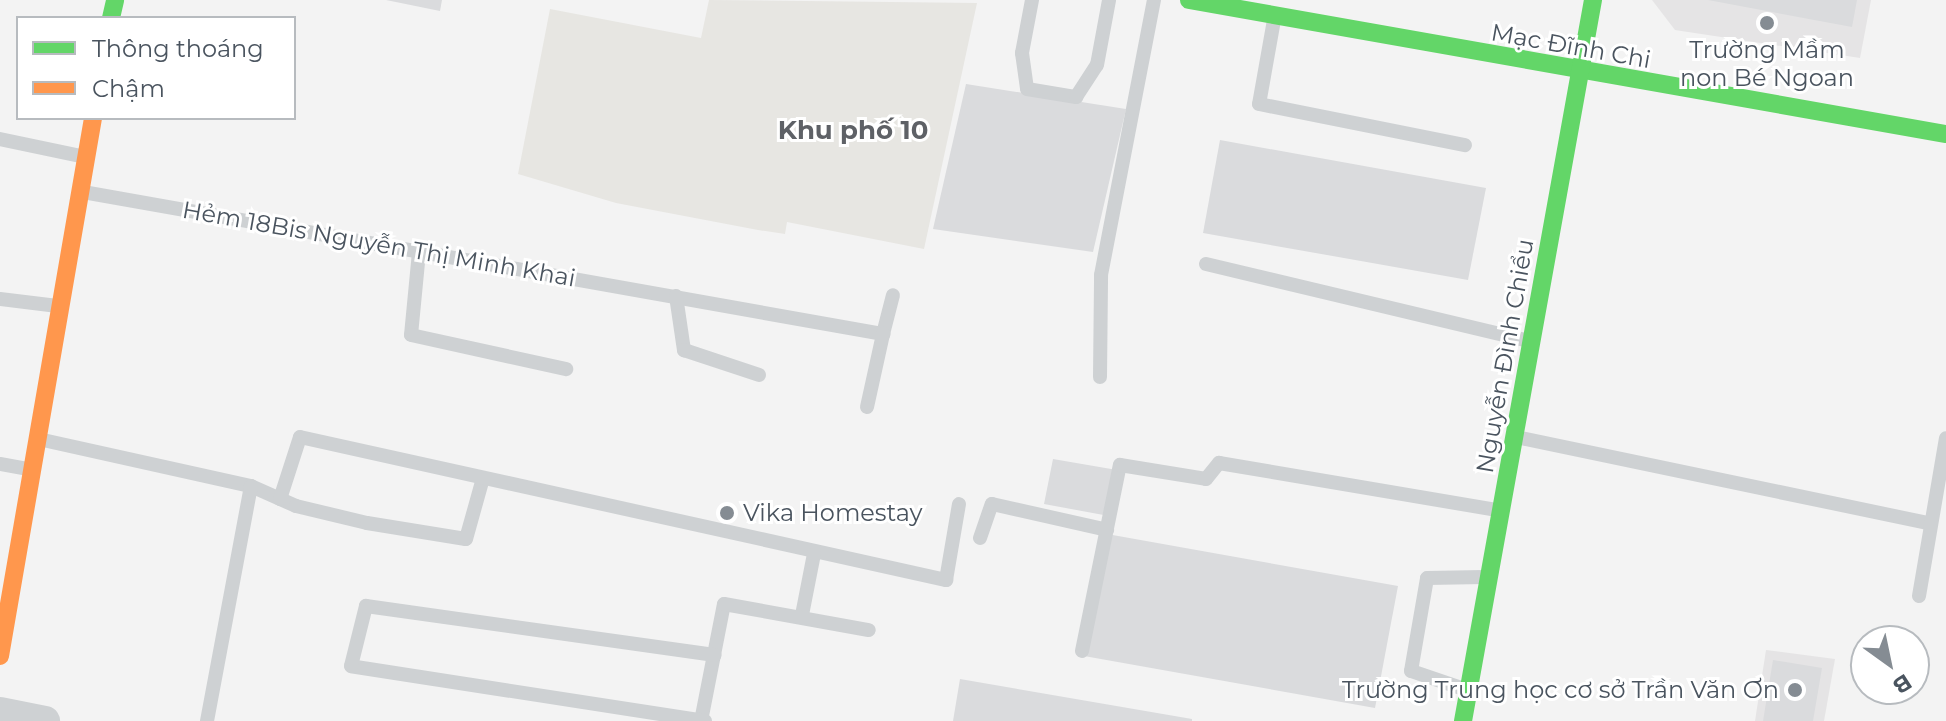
<!DOCTYPE html>
<meta charset="utf-8">
<style>
body{margin:0}
#map{position:relative;width:1946px;height:721px;overflow:hidden;background:#f3f3f3;font-family:Montserrat,sans-serif}
div>[style]{position:absolute}
[style*='--x']{left:calc(var(--x)*1px);top:calc(var(--y)*1px);width:calc(var(--w)*1px);rotate:calc(var(--a)*1deg)}
.commercial>*{inset:0;background:#e7e6e2}
.education>*{inset:0;background:#e5e4e5}
.building>*{inset:0;background:#dadbdd}
.lane>*{height:14px;margin:-7px;padding:0 7px;transform-origin:7px;border-radius:7px;background:#ced1d3}
.street>*{height:30px;margin:-15px;padding:0 15px;transform-origin:15px;border-radius:15px;background:#ced1d3}
.fast>*{height:18px;margin:-9px;padding:0 9px;transform-origin:9px;border-radius:9px;background:#63d668}
.slow>*{height:18px;margin:-9px;padding:0 9px;transform-origin:9px;border-radius:9px;background:#ff974d}
.dots>*{width:22px;height:22px;translate:-50% -50%;box-sizing:border-box;border:4px solid #fff;border-radius:50%}
span{translate:-50% -50%;white-space:nowrap;text-align:center;line-height:1.15;-webkit-text-stroke:6px #fff;paint-order:stroke}
.street-label{font-size:24px;color:#4a545f}
.poi-label{font-size:24px;color:#4a545f}
.left{translate:0 -50%;text-align:left}
.right{translate:-100% -50%;text-align:right}
.neighbourhood-label{font-size:26px;color:#5e6166;font-weight:700}
.legend{position:absolute;left:16px;top:16px;width:280px;height:104px;box-sizing:border-box;background:#fff;border:2px solid #b7bbbf;margin:0;padding:10px 14px;list-style:none;font-size:24px;color:#4a545f}
.legend li{display:flex;align-items:center;gap:16px;height:40px}
.legend b{width:40px;border:2px solid #b7bbbf}
.north{position:absolute;left:1850px;top:625px;width:80px;height:80px;box-sizing:border-box;background:#fff;border:2px solid #b7bbbf;border-radius:50%;rotate:147deg;font-size:22px;font-weight:700;line-height:32px;text-align:center;color:#4a545f}
.north::after{content:'';display:block;margin:auto;width:28px;height:36px;background:#858c93;clip-path:polygon(50% 0,100% 100%,50% 72%,0 100%)}
</style>
<div id="map">
<div class="commercial">
<i style="clip-path:polygon(709px 0,977px 3px,924px 249px,787px 222px,785px 234px,758px 230px,616px 203px,518px 174px,550px 9px,701px 38px)"></i>
</div>
<div class="education">
<i style="clip-path:polygon(1652px 0,1871px 0,1860px 58px,1675px 30px)"></i>
<i style="clip-path:polygon(1766px 650px,1835px 659px,1824px 721px,1755px 721px)"></i>
</div>
<div class="building">
<i style="clip-path:polygon(386px 0,442px 0,440px 11px)"></i>
<i style="clip-path:polygon(1708px 0,1857px 0,1852px 27px)"></i>
<i style="clip-path:polygon(966px 84px,1126px 109px,1093px 252px,933px 229px)"></i>
<i style="clip-path:polygon(1220px 140px,1486px 188px,1468px 280px,1203px 233px)"></i>
<i style="clip-path:polygon(1053px 459px,1117px 470px,1109px 516px,1044px 504px)"></i>
<i style="clip-path:polygon(1107px 534px,1398px 586px,1375px 708px,1084px 656px)"></i>
<i style="clip-path:polygon(1773px 660px,1822px 668px,1813px 721px,1763px 721px)"></i>
<i style="clip-path:polygon(960px 679px,1192px 719px,1192px 721px,953px 721px)"></i>
</div>
<div class="lane">
<i style="--x:1032;--y:0;--w:54;--a:100.7"></i>
<i style="--x:1022;--y:53;--w:36;--a:82"></i>
<i style="--x:1027;--y:89;--w:50;--a:9.3"></i>
<i style="--x:1076;--y:97;--w:38;--a:-57"></i>
<i style="--x:1097;--y:65;--w:66;--a:-79.5"></i>
<i style="--x:1274;--y:20;--w:85;--a:100.1"></i>
<i style="--x:1259;--y:104;--w:210;--a:11.3"></i>
<i style="--x:0;--y:139;--w:83;--a:11.9"></i>
<i style="--x:83;--y:192;--w:813;--a:10.07"></i>
<i style="--x:883;--y:334;--w:40;--a:-75.6"></i>
<i style="--x:419;--y:252;--w:83;--a:95.5"></i>
<i style="--x:411;--y:335;--w:159;--a:12.4"></i>
<i style="--x:1206;--y:264;--w:333;--a:13.4"></i>
<i style="--x:676;--y:296;--w:55;--a:81.6"></i>
<i style="--x:684;--y:350;--w:79;--a:18.4"></i>
<i style="--x:0;--y:299;--w:58;--a:6.9"></i>
<i style="--x:1100;--y:377;--w:102;--a:-89.4"></i>
<i style="--x:1101;--y:275;--w:280;--a:-79.1"></i>
<i style="--x:867;--y:407;--w:75;--a:-77.6"></i>
<i style="--x:1516;--y:437;--w:420;--a:11.8"></i>
<i style="--x:43;--y:440;--w:213;--a:12.5"></i>
<i style="--x:251;--y:486;--w:49;--a:24"></i>
<i style="--x:296;--y:506;--w:73;--a:13.5"></i>
<i style="--x:367;--y:523;--w:100;--a:9.2"></i>
<i style="--x:466;--y:539;--w:63;--a:-74.4"></i>
<i style="--x:0;--y:464;--w:29;--a:10"></i>
<i style="--x:280;--y:499;--w:65;--a:-72.1"></i>
<i style="--x:300;--y:437;--w:662;--a:12.48"></i>
<i style="--x:946;--y:580;--w:77;--a:-80.3"></i>
<i style="--x:980;--y:538;--w:36;--a:-71"></i>
<i style="--x:992;--y:504;--w:118;--a:12.7"></i>
<i style="--x:1919;--y:596;--w:160;--a:-80.3"></i>
<i style="--x:802;--y:615;--w:62;--a:-78.9"></i>
<i style="--x:1082;--y:651;--w:190;--a:-78.5"></i>
<i style="--x:1120;--y:465;--w:87;--a:9.2"></i>
<i style="--x:1206;--y:479;--w:21;--a:-51"></i>
<i style="--x:1219;--y:463;--w:281;--a:9.6"></i>
<i style="--x:1464;--y:689;--w:56;--a:-161.2"></i>
<i style="--x:1411;--y:671;--w:94;--a:-80.2"></i>
<i style="--x:1427;--y:578;--w:57;--a:-1"></i>
<i style="--x:207;--y:721;--w:239;--a:-79.4"></i>
<i style="--x:701;--y:721;--w:119;--a:-78.9"></i>
<i style="--x:724;--y:604;--w:147;--a:10.2"></i>
<i style="--x:705;--y:721;--w:358;--a:-171.2"></i>
<i style="--x:351;--y:666;--w:62;--a:-76"></i>
<i style="--x:366;--y:606;--w:352;--a:8"></i>
</div>
<div class="street">
<i style="--x:0;--y:712;--w:46;--a:11.3"></i>
</div>
<div class="fast">
<i style="--x:1189;--y:0;--w:769;--a:10.04"></i>
<i style="--x:111;--y:18;--w:18;--a:-77"></i>
<i style="--x:1463;--y:721;--w:733;--a:-79.78"></i>
</div>
<div class="slow">
<i style="--x:0;--y:656;--w:546;--a:-80.19"></i>
</div>
<div class="dots">
<i style="left:1767px;top:23px;background:#858c93"></i>
<i style="left:727px;top:513px;background:#858c93"></i>
<i style="left:1795px;top:690px;background:#858c93"></i>
</div>
<div class="street-label">
<span style="left:1571px;top:46px;rotate:10deg">Mạc Đĩnh Chi</span>
<span style="left:379px;top:244px;rotate:10deg">Hẻm 18Bis Nguyễn Thị Minh Khai</span>
<span style="left:1505px;top:356px;rotate:-80deg">Nguyễn Đình Chiểu</span>
</div>
<div class="poi-label">
<span style="left:1767px;top:64px">Trường Mầm<br>non Bé Ngoan</span>
<span class="left" style="left:743px;top:513px">Vika Homestay</span>
<span class="right" style="left:1779px;top:690px">Trường Trung học cơ sở Trần Văn Ơn</span>
</div>
<div class="neighbourhood-label">
<span style="left:853px;top:131px">Khu phố 10</span>
</div>
<ul class="legend">
<li><b style="height:10px;background:#63d668"></b>Thông thoáng</li>
<li><b style="height:10px;background:#ff974d"></b>Chậm</li>
</ul>
<div class="north">B</div>
</div>
